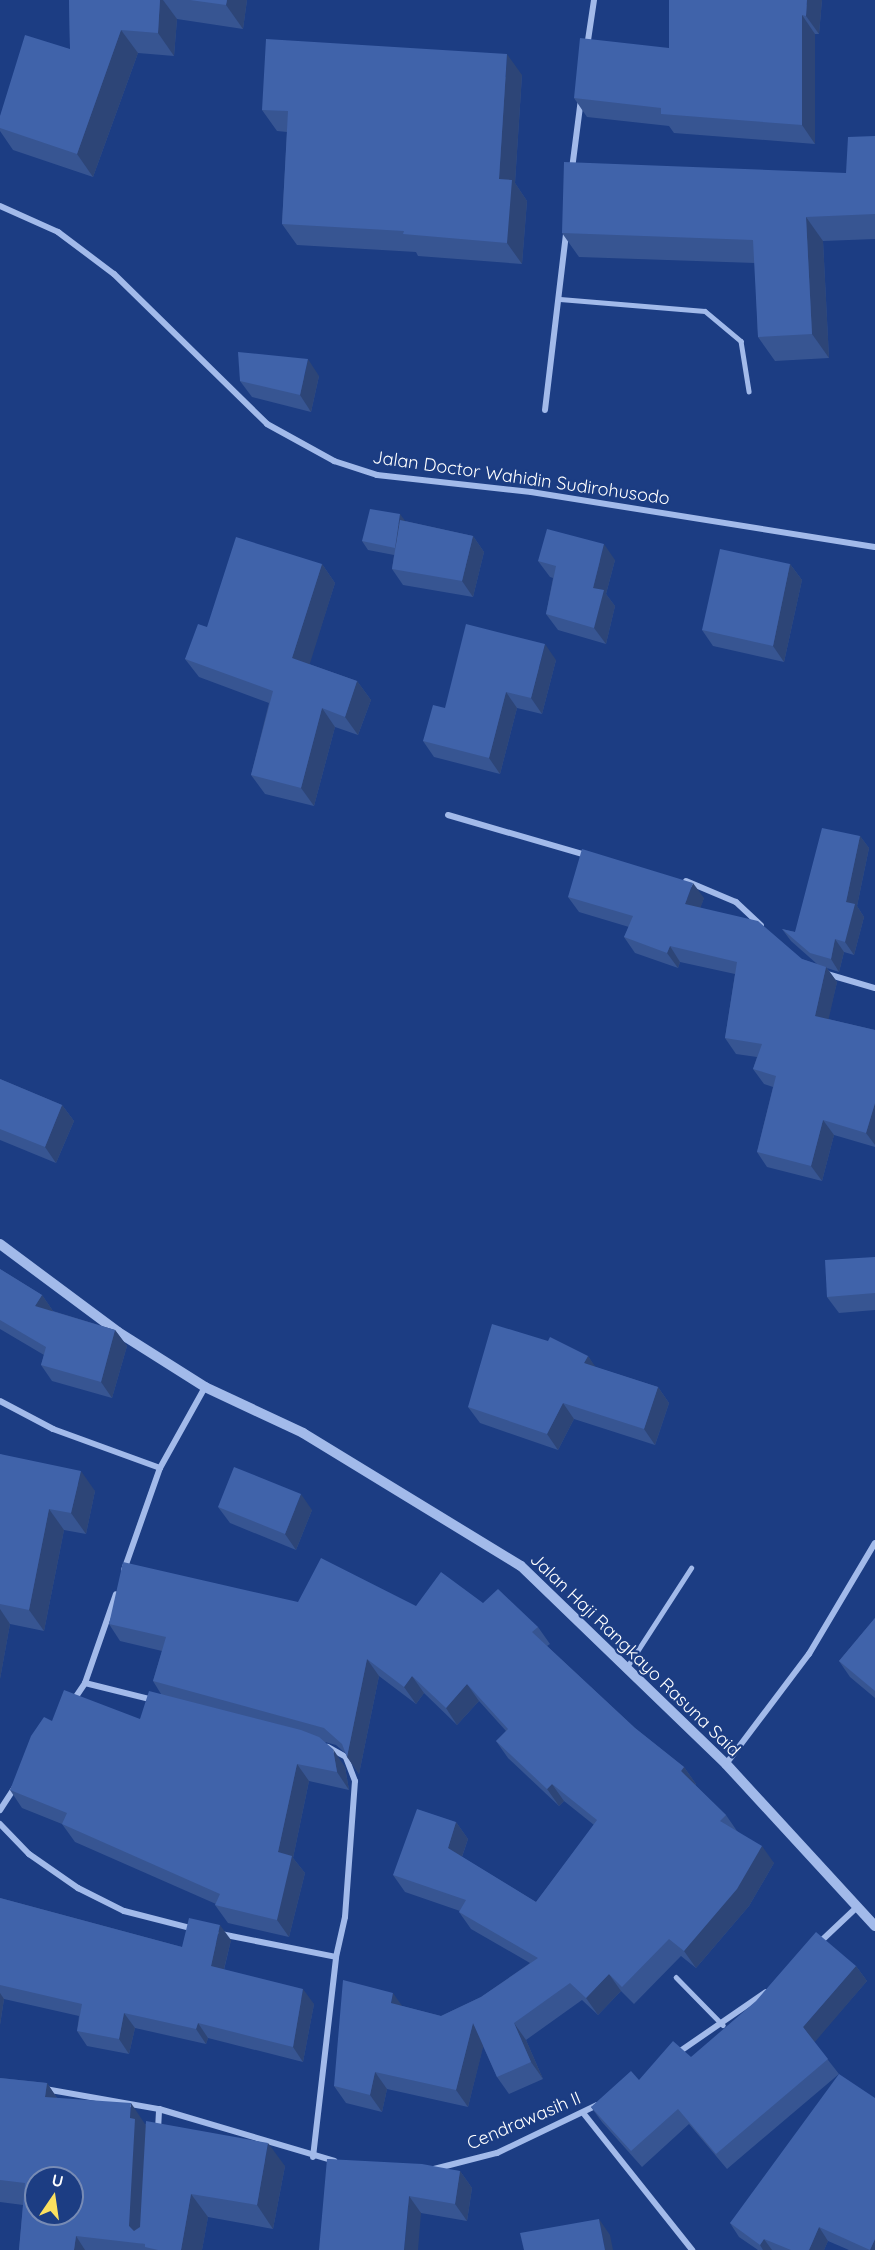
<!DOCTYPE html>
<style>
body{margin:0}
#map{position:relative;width:875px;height:2250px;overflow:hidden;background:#1c3d83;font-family:Quicksand,sans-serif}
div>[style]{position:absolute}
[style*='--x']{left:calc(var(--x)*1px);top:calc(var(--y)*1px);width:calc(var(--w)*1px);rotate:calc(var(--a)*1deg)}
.service>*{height:4.5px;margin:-2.25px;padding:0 2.25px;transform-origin:2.25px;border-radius:2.25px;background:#a2baea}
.minor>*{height:6px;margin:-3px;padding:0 3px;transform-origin:3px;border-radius:3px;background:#a2baea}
.tertiary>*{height:10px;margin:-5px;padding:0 5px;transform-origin:5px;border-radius:5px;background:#a2baea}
.wall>*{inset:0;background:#375592}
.shaded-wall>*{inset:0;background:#2d4577}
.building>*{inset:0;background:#4063aa}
span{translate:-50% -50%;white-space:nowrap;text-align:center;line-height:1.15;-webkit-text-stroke:4.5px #1c3d83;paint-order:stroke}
.street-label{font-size:18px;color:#fff}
.north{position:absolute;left:24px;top:2166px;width:60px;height:60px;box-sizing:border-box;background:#1c3d83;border:2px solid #778bb5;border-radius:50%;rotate:13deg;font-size:16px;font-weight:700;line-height:24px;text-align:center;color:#fff}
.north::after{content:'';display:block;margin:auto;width:21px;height:27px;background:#fbe05f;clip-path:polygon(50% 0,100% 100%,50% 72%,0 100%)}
</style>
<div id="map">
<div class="service">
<i style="--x:560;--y:299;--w:145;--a:4.7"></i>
<i style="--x:705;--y:311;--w:47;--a:39.8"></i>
<i style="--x:741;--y:341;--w:51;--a:80.9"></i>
<i style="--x:627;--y:1667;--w:118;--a:-57.1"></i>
<i style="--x:676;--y:1977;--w:67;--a:45.6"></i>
</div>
<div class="minor">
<i style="--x:587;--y:47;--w:48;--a:-81.5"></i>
<i style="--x:572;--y:169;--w:71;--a:-82.7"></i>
<i style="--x:0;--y:206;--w:64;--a:24.1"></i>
<i style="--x:58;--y:232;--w:70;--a:36.9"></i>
<i style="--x:114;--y:274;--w:214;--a:44.4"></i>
<i style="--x:267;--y:424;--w:77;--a:28.9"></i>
<i style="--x:334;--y:461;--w:45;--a:18"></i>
<i style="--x:377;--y:475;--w:155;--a:6.3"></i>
<i style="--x:531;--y:492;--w:348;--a:9.1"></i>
<i style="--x:545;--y:410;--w:178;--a:-83.2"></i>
<i style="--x:448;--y:815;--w:144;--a:16.2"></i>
<i style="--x:686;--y:881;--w:54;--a:22.8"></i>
<i style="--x:736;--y:902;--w:34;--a:43"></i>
<i style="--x:827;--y:974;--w:50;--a:16.3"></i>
<i style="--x:0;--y:1401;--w:60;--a:27.8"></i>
<i style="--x:53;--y:1429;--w:114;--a:20"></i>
<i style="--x:124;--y:1570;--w:108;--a:-70.6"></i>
<i style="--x:160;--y:1468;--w:93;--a:-60.9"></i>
<i style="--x:85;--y:1683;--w:70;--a:14"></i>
<i style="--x:73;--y:1701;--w:22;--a:-56"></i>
<i style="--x:85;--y:1683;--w:94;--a:-70.8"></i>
<i style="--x:726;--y:1764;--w:138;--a:-53"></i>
<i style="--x:809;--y:1654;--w:129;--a:-59.3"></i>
<i style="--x:0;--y:1810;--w:27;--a:-57"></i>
<i style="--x:0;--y:1824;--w:42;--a:46"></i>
<i style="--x:29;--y:1854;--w:60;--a:34.8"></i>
<i style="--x:78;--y:1888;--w:51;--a:26.6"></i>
<i style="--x:124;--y:1911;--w:72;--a:14.4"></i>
<i style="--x:221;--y:1934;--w:117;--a:11.3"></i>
<i style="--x:820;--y:1942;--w:51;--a:-43.4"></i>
<i style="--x:676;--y:2054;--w:109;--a:-34.6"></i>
<i style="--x:45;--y:2089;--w:116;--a:10"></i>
<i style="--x:159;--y:2109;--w:183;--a:16.5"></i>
<i style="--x:584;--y:2114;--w:174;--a:51.5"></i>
<i style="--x:158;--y:2130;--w:21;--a:-87"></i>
<i style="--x:313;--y:2157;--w:201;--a:-83.4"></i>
<i style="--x:336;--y:1957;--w:41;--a:-77.3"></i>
<i style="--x:345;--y:1917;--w:136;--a:-85.8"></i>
<i style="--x:355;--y:1781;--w:26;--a:-111"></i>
<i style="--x:346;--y:1757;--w:21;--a:-151"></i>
<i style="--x:434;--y:2169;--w:65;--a:-14.3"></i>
<i style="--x:497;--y:2153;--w:111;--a:-25.6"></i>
</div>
<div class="tertiary">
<i style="--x:0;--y:1244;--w:147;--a:36.7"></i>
<i style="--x:118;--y:1332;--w:103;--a:32.3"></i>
<i style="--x:205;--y:1387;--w:108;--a:25.1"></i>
<i style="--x:303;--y:1433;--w:255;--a:31.4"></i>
<i style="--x:521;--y:1566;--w:285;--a:44"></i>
<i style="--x:726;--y:1764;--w:220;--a:47.4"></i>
</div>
<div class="wall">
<i style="clip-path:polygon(69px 0,247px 0,243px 29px,177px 19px,174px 56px,138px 53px,93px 177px,13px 150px,0 131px,0 116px,70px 49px)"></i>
<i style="clip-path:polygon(822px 0,819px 34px,815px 34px,815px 144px,674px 133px,669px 126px,587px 117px,574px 98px,669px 48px)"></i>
<i style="clip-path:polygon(522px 75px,515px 183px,527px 201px,522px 264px,418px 256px,416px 252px,297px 245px,282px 224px,287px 132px,277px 131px,262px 110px)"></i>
<i style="clip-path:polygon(875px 136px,875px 239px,823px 241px,829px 358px,775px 361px,758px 337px,755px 263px,579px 257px,562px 233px,846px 173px)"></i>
<i style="clip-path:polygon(319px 376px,311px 412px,252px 397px,240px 381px)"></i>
<i style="clip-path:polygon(405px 521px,473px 536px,484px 552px,473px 597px,403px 585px,392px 569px,394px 555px,368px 550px,362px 541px)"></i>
<i style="clip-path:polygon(615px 560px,606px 594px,615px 606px,606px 644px,558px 630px,546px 614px,553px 578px,550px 577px,538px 561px)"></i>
<i style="clip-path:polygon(322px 564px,335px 583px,309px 664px,357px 681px,371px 700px,358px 735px,335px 727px,314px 806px,265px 794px,251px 775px,269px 703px,199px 677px,185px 659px,207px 627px)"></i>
<i style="clip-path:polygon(790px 564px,802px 580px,784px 662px,713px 646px,702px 630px)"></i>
<i style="clip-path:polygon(556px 660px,542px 714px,517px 708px,500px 774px,434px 757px,423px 741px,445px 708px)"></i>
<i style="clip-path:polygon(860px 836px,869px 848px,857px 906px,864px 917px,854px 955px,844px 952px,839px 972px,827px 968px,837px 982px,828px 1019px,875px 1030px,875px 1147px,834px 1135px,822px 1181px,767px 1167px,757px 1152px,773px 1087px,764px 1084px,753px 1069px,757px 1057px,736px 1054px,725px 1038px,735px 974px,680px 962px,678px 968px,635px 953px,624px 937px,629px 927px,579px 912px,568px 897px,704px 898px,700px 908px,802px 959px,817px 964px,791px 941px,782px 929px,795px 932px)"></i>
<i style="clip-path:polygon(0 1079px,62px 1105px,74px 1121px,56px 1163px,0 1140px)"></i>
<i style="clip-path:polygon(875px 1257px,875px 1310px,839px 1313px,827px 1297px)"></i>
<i style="clip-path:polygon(0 1269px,42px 1295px,53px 1311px,115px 1330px,127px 1346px,112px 1398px,52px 1381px,41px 1365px,44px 1355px,0 1329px)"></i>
<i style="clip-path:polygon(588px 1356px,595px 1367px,658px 1387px,669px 1403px,655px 1445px,574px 1419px,558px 1450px,480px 1423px,468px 1407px)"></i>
<i style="clip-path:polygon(0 1454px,95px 1491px,86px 1534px,64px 1530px,44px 1631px,10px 1624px,0 1679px)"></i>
<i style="clip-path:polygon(218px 1507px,312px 1510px,296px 1550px,230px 1523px)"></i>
<i style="clip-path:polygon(298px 1602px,416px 1606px,483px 1603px,538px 1627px,550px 1644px,547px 1646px,635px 1728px,684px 1767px,696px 1784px,695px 1785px,726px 1815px,737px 1831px,774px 1863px,749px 1906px,696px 1968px,681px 1956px,634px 2004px,621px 1991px,598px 2015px,582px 2000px,526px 2040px,543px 2079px,509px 2094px,497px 2077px,483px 2046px,468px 2107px,387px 2089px,382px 2112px,346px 2103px,334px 2086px,402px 2006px,441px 2016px,481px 1997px,530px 1963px,471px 1929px,459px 1912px,460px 1911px,405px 1892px,393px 1875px,456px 1822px,468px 1839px,462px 1857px,536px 1902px,594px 1825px,564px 1801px,559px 1806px,508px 1758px,496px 1741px,506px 1731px,479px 1701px,457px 1725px,424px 1693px,416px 1704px,379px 1676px,359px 1774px,345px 1753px,336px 1745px,325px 1742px,345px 1767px,349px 1790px,309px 1781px,293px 1858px,305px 1873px,289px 1937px,228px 1923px,215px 1905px,216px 1904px,75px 1842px,62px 1824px,22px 1808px,10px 1790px,52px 1721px,140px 1719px,161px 1694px,153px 1681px,162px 1651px,120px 1641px,109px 1624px)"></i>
<i style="clip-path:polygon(875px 1618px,875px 1698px,850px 1677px,839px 1661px)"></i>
<i style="clip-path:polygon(0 1898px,182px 1947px,231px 1940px,224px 1970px,314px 2004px,303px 2062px,208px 2038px,206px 2044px,135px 2028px,129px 2054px,87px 2046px,77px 2031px,79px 2016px,4px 1999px,0 2025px)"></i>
<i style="clip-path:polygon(856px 1966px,867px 1981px,814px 2042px,839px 2074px,727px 2169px,689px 2124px,642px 2167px,602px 2122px,591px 2107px,639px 2080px,691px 2057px)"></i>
<i style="clip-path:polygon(0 2078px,47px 2083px,57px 2098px,285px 2166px,273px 2229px,208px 2217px,202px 2250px,19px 2250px,23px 2205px,0 2202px)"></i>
<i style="clip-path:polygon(875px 2098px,875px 2250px,849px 2250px,828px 2241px,824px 2250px,758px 2250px,739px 2237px,730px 2223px)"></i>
<i style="clip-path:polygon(327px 2159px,460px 2171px,472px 2188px,467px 2221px,421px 2213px)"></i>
</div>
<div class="shaded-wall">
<i style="clip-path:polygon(160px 0,163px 0,177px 19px,174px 56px,158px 33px)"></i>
<i style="clip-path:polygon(227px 0,247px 0,243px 29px,226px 5px)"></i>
<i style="clip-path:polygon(807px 0,822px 0,819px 34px,806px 16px)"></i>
<i style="clip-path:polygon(802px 15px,815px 34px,815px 144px,802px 125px)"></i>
<i style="clip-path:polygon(121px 30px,138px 53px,93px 177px,77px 154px)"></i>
<i style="clip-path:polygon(507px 54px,522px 75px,515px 183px,527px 201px,522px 264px,507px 243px,499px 179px)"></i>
<i style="clip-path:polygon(806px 217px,823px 241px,829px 358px,812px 334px)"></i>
<i style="clip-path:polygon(308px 359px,319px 376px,311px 412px,300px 395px)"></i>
<i style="clip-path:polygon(400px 514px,406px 522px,395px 548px)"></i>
<i style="clip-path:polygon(473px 536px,484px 552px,473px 597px,462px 581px)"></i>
<i style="clip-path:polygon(604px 544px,615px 560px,606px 594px,615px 606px,606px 644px,594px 628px,593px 588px)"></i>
<i style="clip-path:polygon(322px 564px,335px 583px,306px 676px,292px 658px)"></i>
<i style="clip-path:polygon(790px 564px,802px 580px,784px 662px,773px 646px)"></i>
<i style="clip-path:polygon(545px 644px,556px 660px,542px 714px,531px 698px)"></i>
<i style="clip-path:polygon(357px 681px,371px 700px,358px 735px,345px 717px)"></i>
<i style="clip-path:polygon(506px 692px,517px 708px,500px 774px,489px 758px)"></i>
<i style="clip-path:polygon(322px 708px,335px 727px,314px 806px,301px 788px)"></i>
<i style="clip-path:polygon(860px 836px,869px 848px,857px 906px,864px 917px,854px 955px,845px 942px,846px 902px)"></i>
<i style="clip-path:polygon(693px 883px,704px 898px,696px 920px,685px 904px)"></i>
<i style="clip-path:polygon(835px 939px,844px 952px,839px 972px,831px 959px)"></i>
<i style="clip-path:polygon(670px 946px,680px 962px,678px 968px,667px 953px)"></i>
<i style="clip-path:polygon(826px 967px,837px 982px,826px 1031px,815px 1016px)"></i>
<i style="clip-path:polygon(875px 1103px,875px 1145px,866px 1133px)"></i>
<i style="clip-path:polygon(62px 1105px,74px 1121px,56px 1163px,45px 1147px)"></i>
<i style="clip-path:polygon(823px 1120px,834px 1135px,822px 1181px,811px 1166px)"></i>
<i style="clip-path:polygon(42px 1295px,53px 1311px,46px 1322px,35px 1306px)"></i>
<i style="clip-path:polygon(115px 1330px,127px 1346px,112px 1398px,101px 1382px)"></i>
<i style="clip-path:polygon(588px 1356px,599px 1372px,584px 1363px)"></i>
<i style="clip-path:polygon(658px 1387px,669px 1403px,655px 1445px,644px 1429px)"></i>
<i style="clip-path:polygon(563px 1403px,574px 1419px,558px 1450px,547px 1434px)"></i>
<i style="clip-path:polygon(81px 1471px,95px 1491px,86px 1534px,71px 1513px)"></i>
<i style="clip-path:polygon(301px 1494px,312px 1510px,296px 1550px,285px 1534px)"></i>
<i style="clip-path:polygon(49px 1509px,64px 1530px,44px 1631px,29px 1610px)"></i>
<i style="clip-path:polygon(0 1609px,10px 1624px,0 1679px)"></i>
<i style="clip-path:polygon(367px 1659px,379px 1676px,359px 1774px,347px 1757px)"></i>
<i style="clip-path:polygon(412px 1676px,424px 1693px,416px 1704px,404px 1687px)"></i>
<i style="clip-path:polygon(467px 1684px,479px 1701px,457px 1725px,446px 1708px)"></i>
<i style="clip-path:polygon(333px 1749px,345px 1767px,349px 1790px,337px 1772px)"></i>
<i style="clip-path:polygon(297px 1764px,309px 1781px,293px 1858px,305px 1873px,289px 1937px,277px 1920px,278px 1852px)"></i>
<i style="clip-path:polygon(684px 1767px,696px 1784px,692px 1788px,681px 1771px)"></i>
<i style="clip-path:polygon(552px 1784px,564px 1801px,559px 1806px,547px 1789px)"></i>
<i style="clip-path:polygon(456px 1822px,468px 1839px,459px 1865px,448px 1848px)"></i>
<i style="clip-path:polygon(762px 1846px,774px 1863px,749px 1906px,696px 1968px,684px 1951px)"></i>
<i style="clip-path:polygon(220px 1925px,231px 1940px,221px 1981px,211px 1966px)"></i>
<i style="clip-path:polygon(856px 1966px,867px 1981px,814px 2043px,803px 2027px)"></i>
<i style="clip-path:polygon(609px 1974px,621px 1991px,598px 2015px,586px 1998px)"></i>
<i style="clip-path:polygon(303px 1989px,314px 2004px,303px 2062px,293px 2047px)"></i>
<i style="clip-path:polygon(0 1993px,4px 1999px,0 2025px)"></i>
<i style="clip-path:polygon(393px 1993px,405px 2010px,391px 2003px)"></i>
<i style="clip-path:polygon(124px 2013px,135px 2028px,129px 2054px,119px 2039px)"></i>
<i style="clip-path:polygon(198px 2023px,208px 2038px,206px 2044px,196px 2029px)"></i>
<i style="clip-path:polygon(473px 2023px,485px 2040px,468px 2107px,456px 2090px)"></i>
<i style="clip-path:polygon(514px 2023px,526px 2040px,543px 2079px,531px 2062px)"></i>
<i style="clip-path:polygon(375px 2072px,387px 2089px,382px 2112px,370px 2095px)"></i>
<i style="clip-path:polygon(47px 2083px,63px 2107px,45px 2097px)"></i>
<i style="clip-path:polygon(131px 2103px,147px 2127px,145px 2244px,141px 2243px,129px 2226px,130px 2118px)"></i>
<i style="clip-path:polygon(268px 2143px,285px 2166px,273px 2229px,257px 2205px)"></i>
<i style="clip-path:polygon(460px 2171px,472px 2188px,467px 2221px,455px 2204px)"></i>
<i style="clip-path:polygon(191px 2194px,208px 2217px,202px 2250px,181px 2250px)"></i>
<i style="clip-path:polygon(409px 2196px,421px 2213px,418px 2250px,404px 2250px)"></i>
<i style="clip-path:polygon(599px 2219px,610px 2235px,613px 2250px,605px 2250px)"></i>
<i style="clip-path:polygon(819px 2227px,828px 2241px,824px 2250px,809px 2250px)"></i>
<i style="clip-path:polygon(76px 2236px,85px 2250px,74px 2250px)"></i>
<i style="clip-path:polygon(764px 2239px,772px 2250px,763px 2250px,760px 2245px)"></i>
<i style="clip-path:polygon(875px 2239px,875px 2250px,870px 2250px)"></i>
</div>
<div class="building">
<i style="clip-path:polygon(69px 0,160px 0,158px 33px,121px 30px,77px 154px,0 128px,0 116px,25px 35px,70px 49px)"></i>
<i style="clip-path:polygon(190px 0,227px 0,226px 5px)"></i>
<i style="clip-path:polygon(669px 0,807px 0,806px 16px,802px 15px,802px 125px,661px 114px,661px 108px,574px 98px,580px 38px,669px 48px)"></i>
<i style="clip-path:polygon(266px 39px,507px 54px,499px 179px,512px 180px,507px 243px,403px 234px,404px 231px,282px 224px,288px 111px,262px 110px)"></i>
<i style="clip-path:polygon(875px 136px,875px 214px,806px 217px,812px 334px,758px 337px,753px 240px,562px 233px,564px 162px,846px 173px,848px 137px)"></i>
<i style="clip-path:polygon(238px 352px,308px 359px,300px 395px,240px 381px)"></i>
<i style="clip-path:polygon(370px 509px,400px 514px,395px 548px,362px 541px)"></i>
<i style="clip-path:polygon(400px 520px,473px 536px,462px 581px,392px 569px)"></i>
<i style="clip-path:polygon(547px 529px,604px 544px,593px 588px,604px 590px,594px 628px,546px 614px,556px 566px,538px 561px)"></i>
<i style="clip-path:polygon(236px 537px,322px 564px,292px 658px,357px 681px,345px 717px,322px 708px,301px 788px,251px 775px,273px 691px,185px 659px,198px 624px,207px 627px)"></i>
<i style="clip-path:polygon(720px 549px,790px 564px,773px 646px,702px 630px)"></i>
<i style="clip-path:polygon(466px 624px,545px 644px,531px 698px,506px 692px,489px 758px,423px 741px,433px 705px,445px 708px)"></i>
<i style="clip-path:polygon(822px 828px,860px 836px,846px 902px,855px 904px,845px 942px,835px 939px,831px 959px,810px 953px,782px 929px,795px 932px)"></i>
<i style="clip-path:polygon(582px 849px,693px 883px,685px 904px,758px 921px,802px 959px,826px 967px,815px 1016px,875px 1030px,875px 1103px,866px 1133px,823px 1120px,811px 1166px,757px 1152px,776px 1076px,753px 1069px,762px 1044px,725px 1038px,737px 962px,670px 946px,667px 953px,624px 937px,633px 916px,568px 897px)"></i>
<i style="clip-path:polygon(0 1079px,62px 1105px,45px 1147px,0 1129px)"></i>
<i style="clip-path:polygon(875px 1257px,875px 1293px,827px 1297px,825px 1260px)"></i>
<i style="clip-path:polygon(0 1269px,42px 1295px,35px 1306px,115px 1330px,101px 1382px,41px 1365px,46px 1347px,0 1320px)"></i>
<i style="clip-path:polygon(492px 1324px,548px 1341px,550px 1337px,588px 1356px,584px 1363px,658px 1387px,644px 1429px,563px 1403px,547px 1434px,468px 1407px)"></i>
<i style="clip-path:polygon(0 1454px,81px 1471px,71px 1513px,49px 1509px,29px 1610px,0 1604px)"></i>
<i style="clip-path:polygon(234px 1467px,301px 1494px,285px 1534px,218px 1507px)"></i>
<i style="clip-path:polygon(321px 1558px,416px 1606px,441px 1572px,483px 1603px,498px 1589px,538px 1627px,532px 1632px,635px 1728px,684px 1767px,681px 1771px,726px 1815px,720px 1821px,762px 1846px,737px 1889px,684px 1951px,669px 1939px,622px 1987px,609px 1974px,586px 1998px,570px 1983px,514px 2023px,531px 2062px,497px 2077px,473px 2023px,456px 2090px,375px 2072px,370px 2095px,334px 2086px,343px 1980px,393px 1993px,391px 2003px,441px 2016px,481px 1997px,538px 1958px,459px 1912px,466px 1900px,393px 1875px,417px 1809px,456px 1822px,448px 1848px,536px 1902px,597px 1820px,552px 1784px,547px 1789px,496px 1741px,508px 1729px,467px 1684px,446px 1708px,412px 1676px,404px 1687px,367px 1659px,347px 1757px,342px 1744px,324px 1728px,153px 1681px,166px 1637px,109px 1624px,123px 1562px,298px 1602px)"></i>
<i style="clip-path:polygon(875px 1618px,875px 1691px,839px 1661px)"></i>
<i style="clip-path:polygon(64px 1690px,140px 1719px,149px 1691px,301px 1730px,319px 1737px,333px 1749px,337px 1772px,297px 1764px,278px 1852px,292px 1856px,277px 1920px,215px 1905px,220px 1894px,62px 1824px,67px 1813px,10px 1790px,31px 1736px,44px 1717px,52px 1721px)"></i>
<i style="clip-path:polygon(0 1898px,182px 1947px,189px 1918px,220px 1925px,211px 1966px,303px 1989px,293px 2047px,198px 2023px,196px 2029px,124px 2013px,119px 2039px,77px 2031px,82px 2004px,0 1985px)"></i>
<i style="clip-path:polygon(816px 1932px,856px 1966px,803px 2027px,828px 2059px,716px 2154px,678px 2109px,631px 2151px,591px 2107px,631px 2071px,639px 2080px,673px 2041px,691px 2057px,756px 2001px)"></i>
<i style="clip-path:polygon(839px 2074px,875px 2098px,875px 2239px,870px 2250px,819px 2227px,809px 2250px,791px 2250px,764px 2239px,760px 2245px,730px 2223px)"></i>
<i style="clip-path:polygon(evenodd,0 2078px,47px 2083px,45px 2097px,131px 2103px,130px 2118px,135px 2119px,129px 2226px,134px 2231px,140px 2227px,146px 2121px,268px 2143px,257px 2205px,191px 2194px,181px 2250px,158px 2250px,145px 2247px,145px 2244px,76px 2236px,74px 2250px,19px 2250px,25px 2183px,0 2180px,0 2078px,36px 2178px,72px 2178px,72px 2214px,36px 2214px,36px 2178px)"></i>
<i style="clip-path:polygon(327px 2159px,422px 2164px,460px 2171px,455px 2204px,409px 2196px,404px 2250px,319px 2250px)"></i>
<i style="clip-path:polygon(599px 2219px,605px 2250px,524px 2250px,520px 2233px)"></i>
</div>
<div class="street-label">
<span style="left:521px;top:478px;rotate:8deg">Jalan Doctor Wahidin Sudirohusodo</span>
<span style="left:635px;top:1655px;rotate:44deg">Jalan Haji Rangkayo Rasuna Said</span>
<span style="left:524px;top:2121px;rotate:-23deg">Cendrawasih II</span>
</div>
<div class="north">U</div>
</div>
